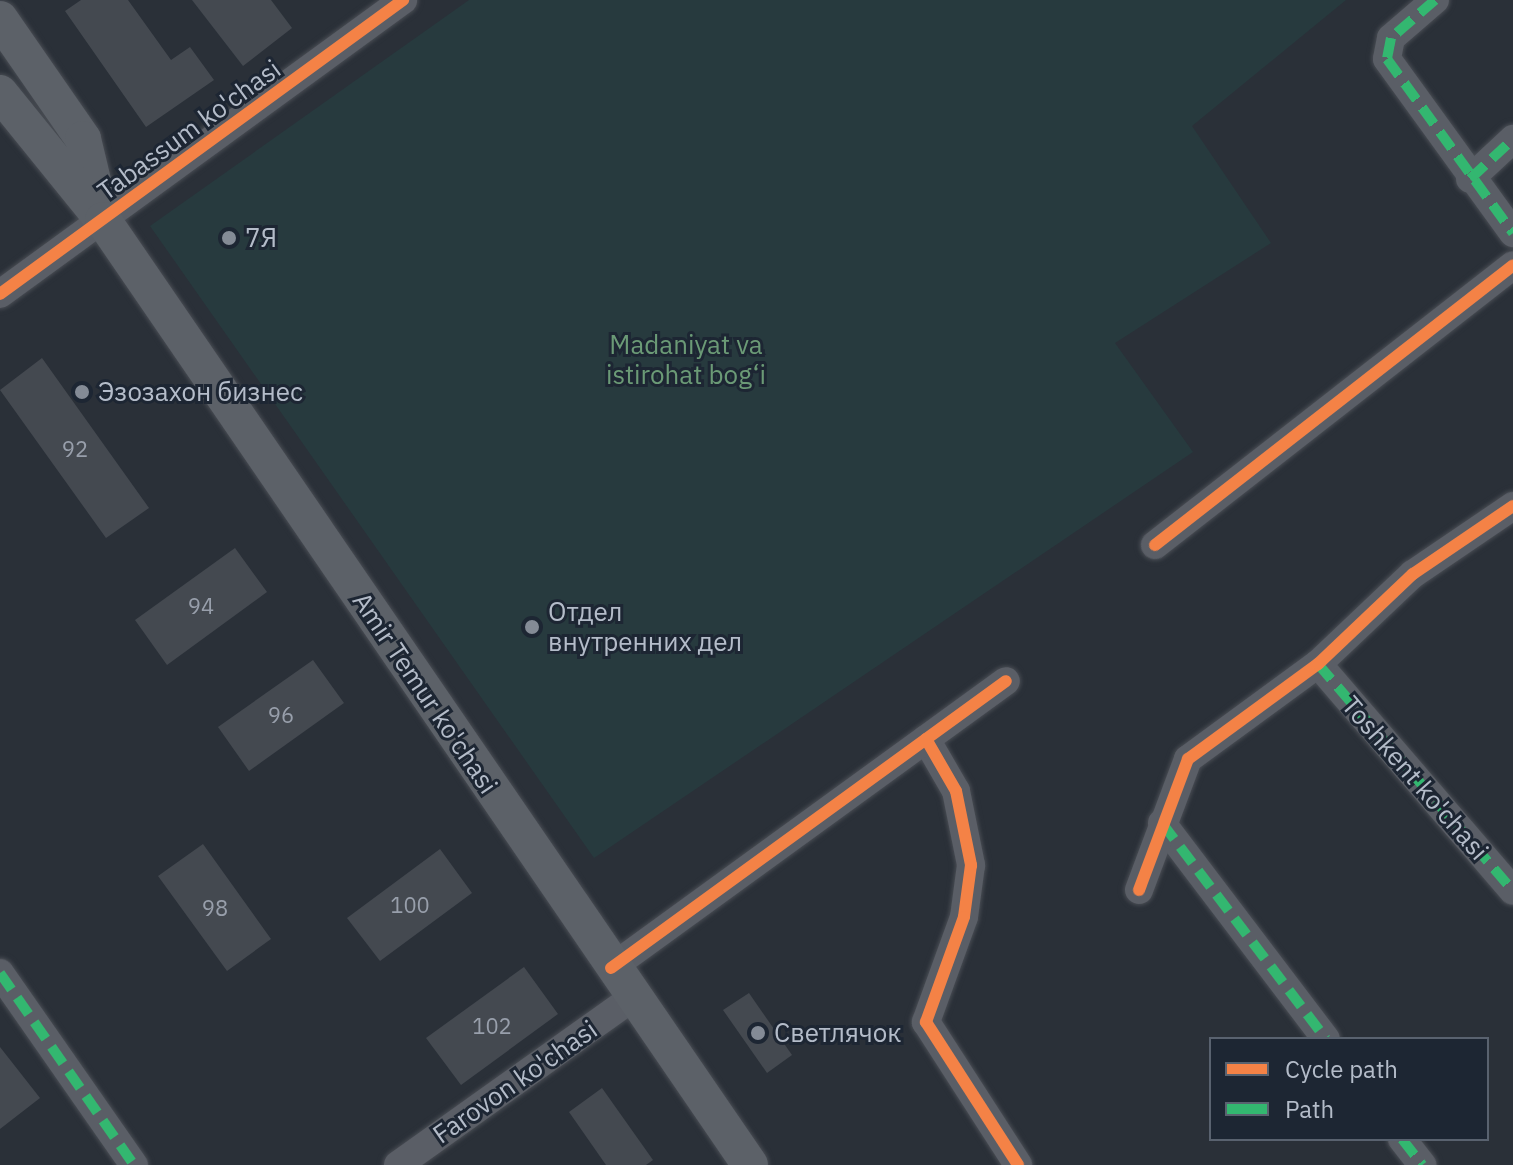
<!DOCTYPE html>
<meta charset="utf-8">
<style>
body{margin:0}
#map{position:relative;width:1513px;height:1165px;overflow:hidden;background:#2a3038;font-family:"IBM Plex Sans",sans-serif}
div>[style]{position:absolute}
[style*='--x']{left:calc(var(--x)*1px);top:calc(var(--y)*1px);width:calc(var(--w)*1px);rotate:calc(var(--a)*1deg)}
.green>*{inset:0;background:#273a3e}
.building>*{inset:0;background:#444950}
.roads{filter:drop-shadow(0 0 2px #484c53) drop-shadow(0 0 2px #484c53)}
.minor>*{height:28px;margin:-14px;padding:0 14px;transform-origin:14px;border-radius:14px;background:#5a5e66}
.major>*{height:36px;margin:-18px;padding:0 18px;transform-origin:18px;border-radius:18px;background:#5c6168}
.quiet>*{height:10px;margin-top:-5px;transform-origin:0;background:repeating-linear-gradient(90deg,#33b770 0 20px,transparent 0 30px)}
.cycleway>*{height:12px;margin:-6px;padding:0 6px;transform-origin:6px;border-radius:6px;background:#f48246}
.dots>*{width:22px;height:22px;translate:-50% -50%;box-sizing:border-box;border:4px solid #1d2633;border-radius:50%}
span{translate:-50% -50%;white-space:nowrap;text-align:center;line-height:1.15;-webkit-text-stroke:6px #1d2633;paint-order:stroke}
.number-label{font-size:22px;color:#989fab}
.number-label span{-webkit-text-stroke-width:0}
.street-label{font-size:26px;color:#b4bcc9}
.poi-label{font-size:26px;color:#b4bcc9}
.left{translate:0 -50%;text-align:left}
.park-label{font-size:26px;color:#6b9a76}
.legend{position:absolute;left:1209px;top:1037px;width:280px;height:104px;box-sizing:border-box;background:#1d2633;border:2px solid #59626f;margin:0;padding:10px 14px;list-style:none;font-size:24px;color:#b4bcc9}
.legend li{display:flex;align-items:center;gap:16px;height:40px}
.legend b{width:40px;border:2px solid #59626f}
</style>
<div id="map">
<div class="green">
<i style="clip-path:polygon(469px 0,1346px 0,1192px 126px,1271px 243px,1115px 343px,1193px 452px,594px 858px,150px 226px)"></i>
</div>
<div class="building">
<i style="clip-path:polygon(81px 0,128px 0,171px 60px,190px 47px,214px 80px,146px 127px,65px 11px)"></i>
<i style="clip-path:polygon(192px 0,271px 0,292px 28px,243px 66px)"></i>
<i style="clip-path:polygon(42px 358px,149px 508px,106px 538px,0 390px)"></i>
<i style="clip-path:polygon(235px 548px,267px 592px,167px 665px,135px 620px)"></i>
<i style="clip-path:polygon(313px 660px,344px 703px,249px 771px,218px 727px)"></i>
<i style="clip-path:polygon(203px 844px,271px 939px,227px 971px,158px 876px)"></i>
<i style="clip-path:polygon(440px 849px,472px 893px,380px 961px,347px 918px)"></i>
<i style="clip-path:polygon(524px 967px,558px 1014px,461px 1085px,426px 1038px)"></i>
<i style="clip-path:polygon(749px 993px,792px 1055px,767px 1073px,723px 1010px)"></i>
<i style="clip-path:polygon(0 1047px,40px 1098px,0 1129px)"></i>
<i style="clip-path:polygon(602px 1088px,653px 1160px,646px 1165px,606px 1165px,569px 1112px)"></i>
</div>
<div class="roads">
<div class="minor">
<i style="--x:1435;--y:0;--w:58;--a:139.2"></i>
<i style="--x:1391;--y:38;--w:21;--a:101"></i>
<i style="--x:1387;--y:59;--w:215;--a:54.1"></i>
<i style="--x:1470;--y:179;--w:59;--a:-42.9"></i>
<i style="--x:0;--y:294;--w:499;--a:-36.1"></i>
<i style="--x:1155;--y:545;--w:454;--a:-38"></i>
<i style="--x:1318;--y:664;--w:299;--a:49.3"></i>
<i style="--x:926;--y:739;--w:60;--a:60"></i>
<i style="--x:956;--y:791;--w:76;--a:78.5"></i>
<i style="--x:971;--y:865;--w:52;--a:97.7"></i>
<i style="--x:964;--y:917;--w:112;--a:109.9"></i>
<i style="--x:926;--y:1022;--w:170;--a:57.2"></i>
<i style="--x:1162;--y:823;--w:271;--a:52.8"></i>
<i style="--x:1139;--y:890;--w:140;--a:-69.5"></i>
<i style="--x:1188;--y:759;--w:161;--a:-36.2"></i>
<i style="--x:1318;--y:664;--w:131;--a:-43.5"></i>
<i style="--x:1413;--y:574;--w:121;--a:-34.2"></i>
<i style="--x:611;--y:968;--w:488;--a:-36"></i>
<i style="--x:0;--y:973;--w:234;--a:55.1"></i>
<i style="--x:1402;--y:1139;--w:33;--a:52"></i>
<i style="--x:398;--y:1165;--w:287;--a:-35.5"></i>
</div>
<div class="major">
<i style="--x:0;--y:19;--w:146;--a:55.3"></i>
<i style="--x:83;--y:139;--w:77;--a:76.5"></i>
<i style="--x:0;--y:93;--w:164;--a:51"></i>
<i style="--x:103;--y:220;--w:1145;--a:55.6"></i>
</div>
</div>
<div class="quiet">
<i style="--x:1435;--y:0;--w:58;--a:139.2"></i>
<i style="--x:1391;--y:38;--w:21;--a:101"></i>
<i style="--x:1387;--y:59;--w:215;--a:54.1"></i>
<i style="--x:1470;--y:179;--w:59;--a:-42.9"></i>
<i style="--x:1318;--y:664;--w:299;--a:49.3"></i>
<i style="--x:1162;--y:823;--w:271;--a:52.8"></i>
<i style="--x:0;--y:973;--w:234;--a:55.1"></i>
<i style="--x:1402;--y:1139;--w:33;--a:52"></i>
</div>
<div class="cycleway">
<i style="--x:0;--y:294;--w:499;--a:-36.1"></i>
<i style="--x:1155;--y:545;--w:454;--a:-38"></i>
<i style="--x:926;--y:739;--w:60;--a:60"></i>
<i style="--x:956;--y:791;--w:76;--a:78.5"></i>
<i style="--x:971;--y:865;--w:52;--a:97.7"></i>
<i style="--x:964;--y:917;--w:112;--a:109.9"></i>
<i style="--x:926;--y:1022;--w:170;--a:57.2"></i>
<i style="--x:1139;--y:890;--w:140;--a:-69.5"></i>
<i style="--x:1188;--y:759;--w:161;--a:-36.2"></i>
<i style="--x:1318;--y:664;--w:131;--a:-43.5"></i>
<i style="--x:1413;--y:574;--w:121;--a:-34.2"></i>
<i style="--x:611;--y:968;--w:488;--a:-36"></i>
</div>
<div class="dots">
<i style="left:229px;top:238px;background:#848b96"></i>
<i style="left:82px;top:392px;background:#848b96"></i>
<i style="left:532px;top:627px;background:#848b96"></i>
<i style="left:758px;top:1033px;background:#848b96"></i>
</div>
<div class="number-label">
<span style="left:75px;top:449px">92</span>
<span style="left:201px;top:606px">94</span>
<span style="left:281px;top:715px">96</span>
<span style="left:410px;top:905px">100</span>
<span style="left:215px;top:908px">98</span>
<span style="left:492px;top:1026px">102</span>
</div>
<div class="street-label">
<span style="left:189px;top:130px;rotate:-36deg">Tabassum ko'chasi</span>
<span style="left:425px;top:693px;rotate:56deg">Amir Temur ko'chasi</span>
<span style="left:1415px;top:778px;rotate:49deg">Toshkent ko'chasi</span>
<span style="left:515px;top:1082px;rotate:-35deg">Farovon ko'chasi</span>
</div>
<div class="poi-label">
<span class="left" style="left:245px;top:238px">7Я</span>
<span class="left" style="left:98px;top:392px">Эзозахон бизнес</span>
<span class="left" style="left:548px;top:627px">Отдел<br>внутренних дел</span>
<span class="left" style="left:774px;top:1033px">Светлячок</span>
</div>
<div class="park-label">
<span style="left:686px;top:360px">Madaniyat va<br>istirohat bog‘i</span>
</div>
<ul class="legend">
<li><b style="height:10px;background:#f48246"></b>Cycle path</li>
<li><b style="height:10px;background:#33b770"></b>Path</li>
</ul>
</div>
